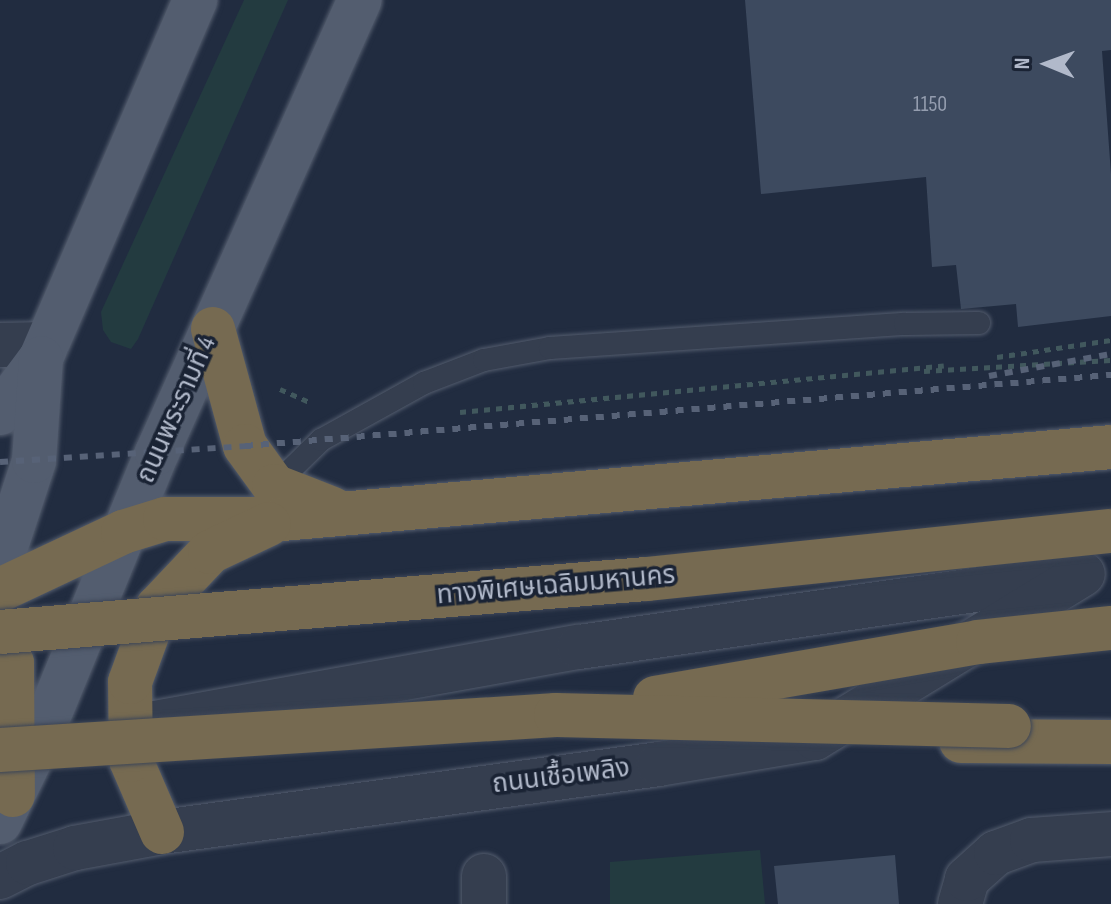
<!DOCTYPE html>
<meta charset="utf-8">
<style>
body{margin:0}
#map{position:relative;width:1111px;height:904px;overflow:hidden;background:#212c40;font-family:"Sofia Sans Condensed","Noto Sans Thai",sans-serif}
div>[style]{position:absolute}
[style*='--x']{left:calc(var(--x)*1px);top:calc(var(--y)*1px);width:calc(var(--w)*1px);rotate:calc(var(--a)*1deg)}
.green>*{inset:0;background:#233b40}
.building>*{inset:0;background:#3d4a5f}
.path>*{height:5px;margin-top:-2.5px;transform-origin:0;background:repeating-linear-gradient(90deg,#41585d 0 6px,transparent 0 12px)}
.roads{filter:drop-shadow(0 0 2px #535c6d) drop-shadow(0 0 2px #535c6d)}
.service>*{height:22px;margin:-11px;padding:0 11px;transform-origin:11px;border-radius:11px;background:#353e4f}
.minor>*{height:44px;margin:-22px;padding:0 22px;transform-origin:22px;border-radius:22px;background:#353e4f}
.tertiary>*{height:44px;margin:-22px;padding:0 22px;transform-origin:22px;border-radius:22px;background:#353e4f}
.primary>*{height:44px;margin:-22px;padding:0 22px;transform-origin:22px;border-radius:22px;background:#535d6f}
.motorway>*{height:44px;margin:-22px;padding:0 22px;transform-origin:22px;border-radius:22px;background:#766a51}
.rail>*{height:6px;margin-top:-3px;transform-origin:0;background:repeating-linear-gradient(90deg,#576277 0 8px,transparent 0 16px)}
.bridges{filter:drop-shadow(0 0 2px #3d4657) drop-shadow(0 0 2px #3d4657)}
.motorway-bridge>*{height:44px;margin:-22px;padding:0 22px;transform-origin:22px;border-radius:22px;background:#766a51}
span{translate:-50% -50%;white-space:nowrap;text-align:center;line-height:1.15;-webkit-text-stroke:7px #1a2334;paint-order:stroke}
.number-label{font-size:22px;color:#949daf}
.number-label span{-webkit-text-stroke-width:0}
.street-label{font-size:26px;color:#b1b9ca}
.north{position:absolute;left:1007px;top:24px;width:80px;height:80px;-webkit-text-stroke:6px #1a2334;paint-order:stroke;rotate:271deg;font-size:22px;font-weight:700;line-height:32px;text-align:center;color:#b1b9ca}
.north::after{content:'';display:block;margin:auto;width:28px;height:36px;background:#b1b9ca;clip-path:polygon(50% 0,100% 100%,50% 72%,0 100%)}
</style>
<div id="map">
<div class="green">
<i style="clip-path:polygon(244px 0,288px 0,138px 339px,131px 349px,111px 342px,103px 330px,101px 312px)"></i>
<i style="clip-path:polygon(760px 850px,765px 904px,610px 904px,610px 862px)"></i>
</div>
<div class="building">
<i style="clip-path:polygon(745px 0,1111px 0,1111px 50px,1102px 51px,1111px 174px,1111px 316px,1018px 327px,1016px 304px,961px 309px,956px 265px,932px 267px,926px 177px,761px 194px)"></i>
<i style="clip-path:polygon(895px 855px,899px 904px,778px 904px,774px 866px)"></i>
</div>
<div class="path">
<i style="--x:997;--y:357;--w:115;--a:-8.5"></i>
<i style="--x:924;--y:371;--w:187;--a:-3.4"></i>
<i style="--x:280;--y:389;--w:34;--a:24"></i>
<i style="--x:460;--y:412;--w:486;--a:-5.5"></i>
</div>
<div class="roads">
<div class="service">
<i style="--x:274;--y:486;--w:66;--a:-44.4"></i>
<i style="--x:321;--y:440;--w:118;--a:-29"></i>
<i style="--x:424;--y:383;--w:64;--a:-21"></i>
<i style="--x:484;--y:360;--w:67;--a:-10.3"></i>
<i style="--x:550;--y:348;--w:356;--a:-3.9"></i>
<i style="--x:905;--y:324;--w:74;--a:-0.8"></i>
</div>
<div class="minor">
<i style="--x:484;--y:904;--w:28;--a:-90"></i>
<i style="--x:960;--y:904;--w:26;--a:-74"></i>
<i style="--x:967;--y:879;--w:39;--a:-42"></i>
<i style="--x:996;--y:853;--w:38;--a:-20"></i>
<i style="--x:1032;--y:840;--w:79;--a:-4.3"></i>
</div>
<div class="tertiary">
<i style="--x:0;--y:345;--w:47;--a:-1.2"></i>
<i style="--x:138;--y:726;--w:448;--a:-10.2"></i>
<i style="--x:579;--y:647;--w:491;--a:-8.2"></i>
<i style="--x:0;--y:877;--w:31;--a:-27"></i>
<i style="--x:28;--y:863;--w:49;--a:-17.7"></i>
<i style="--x:75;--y:848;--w:88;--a:-10.4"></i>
<i style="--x:162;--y:832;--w:502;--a:-7.79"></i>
<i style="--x:659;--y:764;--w:158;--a:-9.5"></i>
<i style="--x:815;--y:738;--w:314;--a:-31.5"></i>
</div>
<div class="primary">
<i style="--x:0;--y:413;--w:69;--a:-53.3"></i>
<i style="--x:41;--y:358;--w:390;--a:-66.7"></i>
<i style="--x:0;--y:565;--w:109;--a:-71.9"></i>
<i style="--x:34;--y:461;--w:103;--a:-86.1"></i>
<i style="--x:0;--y:822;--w:85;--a:-64.3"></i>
<i style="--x:37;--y:745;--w:316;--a:-67.7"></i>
<i style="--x:157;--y:453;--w:496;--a:-65.9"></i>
</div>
<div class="motorway">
<i style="--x:213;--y:329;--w:121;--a:74.7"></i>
<i style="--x:245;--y:446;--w:49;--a:54.1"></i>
<i style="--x:274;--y:486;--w:63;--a:21.3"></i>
<i style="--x:0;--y:590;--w:136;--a:-25.2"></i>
<i style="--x:123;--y:532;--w:44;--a:-17.2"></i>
<i style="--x:165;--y:519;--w:117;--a:0"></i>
<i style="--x:282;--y:519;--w:832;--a:-4.96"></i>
<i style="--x:0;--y:648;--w:19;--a:51"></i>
<i style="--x:12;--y:663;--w:132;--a:89.6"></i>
<i style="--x:961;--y:741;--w:150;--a:0.4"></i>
<i style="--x:162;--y:832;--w:78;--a:-113.3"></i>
<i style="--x:131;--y:760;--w:78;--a:-90.7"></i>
<i style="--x:130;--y:682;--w:79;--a:-70"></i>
<i style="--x:157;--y:608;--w:77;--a:-46.6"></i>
<i style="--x:210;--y:552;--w:65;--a:-25.4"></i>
</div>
</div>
<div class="rail">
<i style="--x:989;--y:376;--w:124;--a:-10.2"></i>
<i style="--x:0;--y:462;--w:246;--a:-3.7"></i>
<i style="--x:245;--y:446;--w:869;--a:-4.69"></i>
</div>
<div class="bridges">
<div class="motorway-bridge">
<i style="--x:0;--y:632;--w:648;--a:-4.69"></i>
<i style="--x:646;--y:579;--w:467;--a:-5.9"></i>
<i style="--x:655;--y:698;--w:328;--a:-9.8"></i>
<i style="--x:978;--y:642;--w:134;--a:-6"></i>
<i style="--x:0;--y:750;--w:557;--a:-3.6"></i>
<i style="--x:556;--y:715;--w:453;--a:1.4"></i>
</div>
</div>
<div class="number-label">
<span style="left:930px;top:105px">1150</span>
</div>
<div class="street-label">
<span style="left:177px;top:410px;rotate:-66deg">ถนนพระรามที่ 4</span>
<span style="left:556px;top:586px;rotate:-5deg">ทางพิเศษเฉลิมมหานคร</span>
<span style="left:561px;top:777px;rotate:-7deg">ถนนเชื้อเพลิง</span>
</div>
<div class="north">N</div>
</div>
